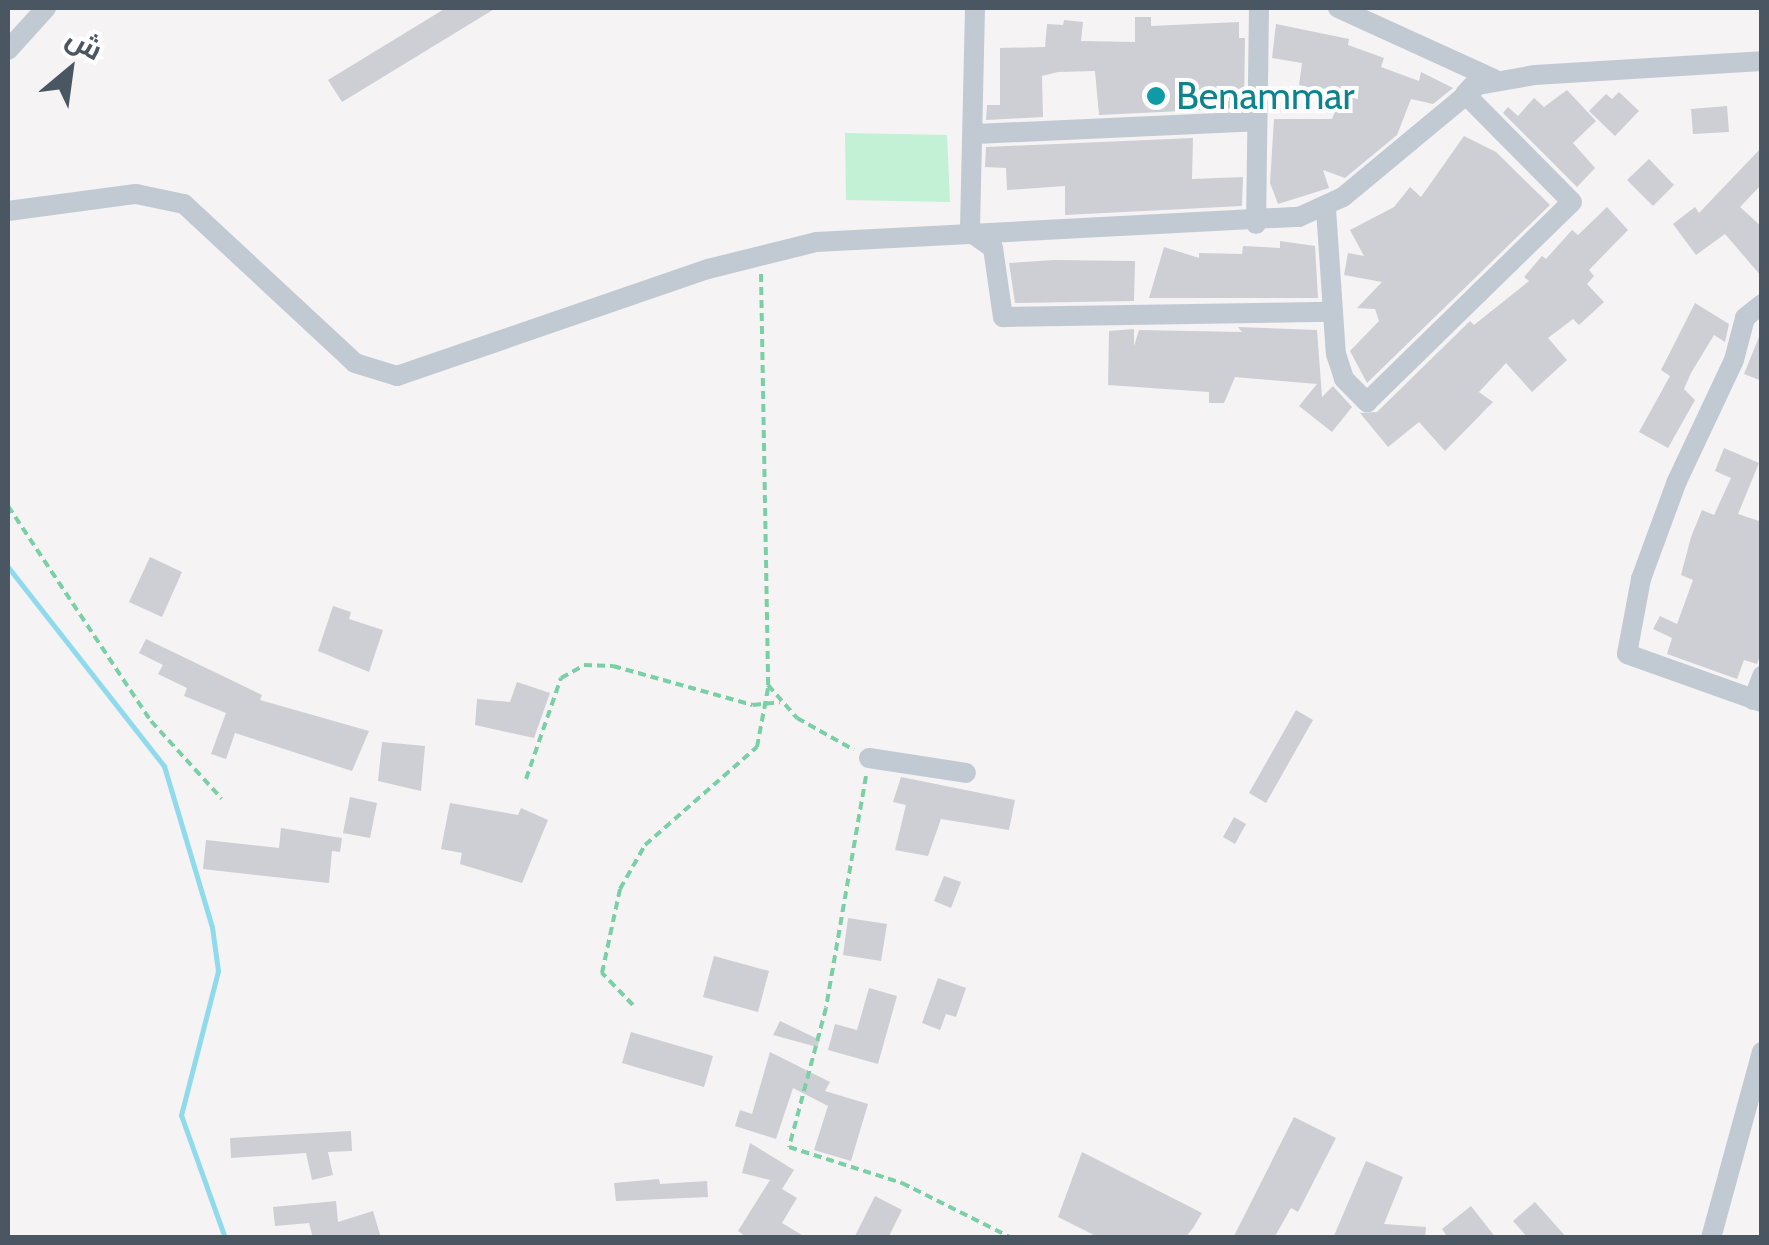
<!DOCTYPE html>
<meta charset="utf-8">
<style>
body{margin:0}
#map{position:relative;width:1769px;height:1245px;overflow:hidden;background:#f5f3f3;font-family:Cabin,Cairo,sans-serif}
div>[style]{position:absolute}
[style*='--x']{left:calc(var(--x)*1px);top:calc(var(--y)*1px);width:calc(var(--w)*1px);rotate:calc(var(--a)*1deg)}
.green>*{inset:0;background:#c3f1d5}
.stream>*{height:5px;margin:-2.5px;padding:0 2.5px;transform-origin:2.5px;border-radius:2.5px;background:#90daee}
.building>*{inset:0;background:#cdcfd5}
.path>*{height:4px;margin-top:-2px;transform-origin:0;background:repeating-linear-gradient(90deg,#7ad0a6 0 8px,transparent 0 13px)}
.minor>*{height:20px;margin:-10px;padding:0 10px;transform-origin:10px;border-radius:10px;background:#c1cad2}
.dots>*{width:28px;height:28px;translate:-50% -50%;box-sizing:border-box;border:5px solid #fff;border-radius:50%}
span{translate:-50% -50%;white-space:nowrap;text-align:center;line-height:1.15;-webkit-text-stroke:8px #fff;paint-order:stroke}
.culture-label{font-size:38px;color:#0d838f}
.left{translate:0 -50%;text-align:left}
.frame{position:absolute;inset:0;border:10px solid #4a5661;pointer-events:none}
.north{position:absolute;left:20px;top:20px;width:100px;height:100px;-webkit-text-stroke:8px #fff;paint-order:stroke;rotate:29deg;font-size:28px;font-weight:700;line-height:40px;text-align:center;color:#4a5661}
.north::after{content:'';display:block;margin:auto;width:35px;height:45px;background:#4a5661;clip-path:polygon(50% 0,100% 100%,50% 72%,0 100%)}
</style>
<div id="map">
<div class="green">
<i style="clip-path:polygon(845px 133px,947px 135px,950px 202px,846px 200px)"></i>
</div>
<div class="stream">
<i style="--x:8;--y:567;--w:253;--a:51.9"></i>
<i style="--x:164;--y:766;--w:168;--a:73.4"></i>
<i style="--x:212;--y:927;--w:44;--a:82.2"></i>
<i style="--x:218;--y:971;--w:149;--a:104.4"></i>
<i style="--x:181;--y:1115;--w:131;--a:70.3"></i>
</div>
<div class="building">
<i style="clip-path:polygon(446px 8px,496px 8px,342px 102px,328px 80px)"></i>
<i style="clip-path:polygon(1135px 17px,1151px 17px,1151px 26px,1239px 22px,1239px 38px,1245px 38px,1244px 108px,1099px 115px,1095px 71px,1058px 72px,1042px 76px,1043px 117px,986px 120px,987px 105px,1000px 105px,1000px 48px,1045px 47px,1047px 24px,1063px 25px,1064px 20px,1083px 22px,1081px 41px,1135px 42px)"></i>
<i style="clip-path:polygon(1276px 24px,1349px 39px,1348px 45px,1384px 58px,1381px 67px,1419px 81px,1421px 72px,1453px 88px,1433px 104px,1411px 99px,1397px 135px,1345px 178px,1323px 170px,1329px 188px,1278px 204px,1270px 183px,1274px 119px,1332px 119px,1342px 95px,1299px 85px,1302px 63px,1272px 58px)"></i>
<i style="clip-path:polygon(1567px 90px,1596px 121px,1573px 143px,1595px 168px,1577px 187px,1503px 113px,1508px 107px,1518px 116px,1534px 98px,1544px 107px)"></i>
<i style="clip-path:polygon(1619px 92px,1639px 111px,1615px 136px,1589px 111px,1606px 94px,1612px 99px)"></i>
<i style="clip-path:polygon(1727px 106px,1729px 132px,1693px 134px,1691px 109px)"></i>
<i style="clip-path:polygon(1464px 136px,1496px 152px,1550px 205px,1367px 383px,1350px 351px,1379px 321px,1375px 309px,1357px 308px,1382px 282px,1344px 275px,1348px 253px,1364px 256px,1350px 230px,1394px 207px,1410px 187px,1421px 197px)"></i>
<i style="clip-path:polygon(1193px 138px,1192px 179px,1243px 177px,1242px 206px,1065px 215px,1065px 186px,1007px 190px,1006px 168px,985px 167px,986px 147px)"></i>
<i style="clip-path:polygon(1762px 147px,1762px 184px,1740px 207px,1762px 227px,1762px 277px,1725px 234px,1696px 255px,1673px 224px,1695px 207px,1699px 213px)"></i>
<i style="clip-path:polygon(1649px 159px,1674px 185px,1653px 206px,1627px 180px)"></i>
<i style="clip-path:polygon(1607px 207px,1628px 230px,1589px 270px,1594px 276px,1587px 284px,1604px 302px,1579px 325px,1573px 319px,1548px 338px,1567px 360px,1532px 392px,1506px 363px,1479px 392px,1493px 402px,1445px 451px,1419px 422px,1388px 447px,1360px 413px,1377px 412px,1470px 321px,1474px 325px,1529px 281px,1524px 277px,1542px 256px,1546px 259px,1572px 230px,1578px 235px)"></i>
<i style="clip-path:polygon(1280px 241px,1315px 246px,1318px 298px,1149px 298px,1164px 247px,1199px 258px,1199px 253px,1242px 254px,1243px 246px,1280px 248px)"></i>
<i style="clip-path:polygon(1055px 260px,1135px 261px,1134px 301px,1015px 303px,1009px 263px)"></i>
<i style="clip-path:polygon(1695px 303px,1729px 324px,1725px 342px,1714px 335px,1691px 373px,1684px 389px,1695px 400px,1668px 448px,1639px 432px,1670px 376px,1661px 370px)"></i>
<i style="clip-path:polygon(1238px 327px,1317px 330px,1322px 397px,1333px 386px,1352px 407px,1332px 432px,1299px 406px,1317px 384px,1235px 377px,1224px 403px,1209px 403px,1209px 392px,1108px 385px,1109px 331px,1134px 329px,1134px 346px,1139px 330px,1242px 332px)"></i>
<i style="clip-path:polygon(1761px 332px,1762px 332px,1762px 381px,1744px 374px)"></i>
<i style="clip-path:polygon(1724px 448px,1759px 463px,1738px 514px,1762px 522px,1762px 650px,1757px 664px,1744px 660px,1737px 679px,1667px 654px,1672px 638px,1653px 629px,1660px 616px,1677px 624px,1693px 580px,1681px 575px,1691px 537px,1702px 510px,1714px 515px,1731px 478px,1715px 471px)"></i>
<i style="clip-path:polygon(150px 557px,182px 572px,162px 617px,129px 602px)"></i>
<i style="clip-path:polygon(333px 606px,351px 612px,349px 619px,383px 630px,369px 672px,318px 651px)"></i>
<i style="clip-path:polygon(146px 639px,262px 695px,260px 700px,369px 731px,352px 771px,235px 733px,226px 759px,211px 754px,226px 713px,184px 696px,187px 688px,158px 674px,163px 665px,139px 653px)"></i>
<i style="clip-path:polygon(517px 682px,550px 693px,534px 738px,475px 725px,477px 699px,510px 702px)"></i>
<i style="clip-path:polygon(1296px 710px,1313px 720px,1266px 803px,1249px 793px)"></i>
<i style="clip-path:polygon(382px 742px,425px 746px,421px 791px,378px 781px)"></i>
<i style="clip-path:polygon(901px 777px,1015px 800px,1009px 830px,941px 819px,928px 856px,895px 850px,906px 805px,893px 802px)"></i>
<i style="clip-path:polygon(350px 797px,377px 803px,370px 838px,343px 833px)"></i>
<i style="clip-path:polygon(450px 803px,518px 815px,521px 808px,548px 820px,522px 883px,460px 864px,462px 853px,441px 849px)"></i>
<i style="clip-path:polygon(1234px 817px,1246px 824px,1235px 844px,1223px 837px)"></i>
<i style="clip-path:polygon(281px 828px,342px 838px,340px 852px,332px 851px,329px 883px,203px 869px,206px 840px,279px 848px)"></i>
<i style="clip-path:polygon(944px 876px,961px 882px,951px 908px,934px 901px)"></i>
<i style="clip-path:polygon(848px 918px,887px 924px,881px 961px,843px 955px)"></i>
<i style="clip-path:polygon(714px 956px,769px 971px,758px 1012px,703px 997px)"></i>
<i style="clip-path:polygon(938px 978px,966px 988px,956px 1017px,946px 1014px,940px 1030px,922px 1023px)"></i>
<i style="clip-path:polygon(869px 988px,897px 996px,878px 1064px,828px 1050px,835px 1024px,857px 1030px)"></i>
<i style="clip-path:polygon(780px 1021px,820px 1040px,817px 1047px,773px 1035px)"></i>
<i style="clip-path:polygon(631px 1032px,713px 1056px,704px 1087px,622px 1063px)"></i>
<i style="clip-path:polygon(770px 1052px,830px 1082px,825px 1091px,868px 1104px,851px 1161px,814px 1150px,828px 1106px,793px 1088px,776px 1139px,735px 1126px,740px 1110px,752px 1114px)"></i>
<i style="clip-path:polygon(1294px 1117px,1336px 1138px,1298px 1212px,1291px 1208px,1274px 1238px,1233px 1238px)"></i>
<i style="clip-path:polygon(351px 1131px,352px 1151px,328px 1152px,333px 1175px,312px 1180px,306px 1153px,231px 1158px,230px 1138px)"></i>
<i style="clip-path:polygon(750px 1143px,794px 1170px,782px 1189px,797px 1198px,782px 1223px,807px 1238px,748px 1238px,738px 1231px,770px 1180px,742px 1173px)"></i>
<i style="clip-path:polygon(1082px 1152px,1202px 1213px,1193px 1228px,1185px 1238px,1100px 1238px,1058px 1217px)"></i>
<i style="clip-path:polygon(1366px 1161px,1403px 1177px,1384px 1224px,1426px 1227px,1425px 1238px,1333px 1238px)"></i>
<i style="clip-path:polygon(659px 1179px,660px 1184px,707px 1181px,708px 1197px,616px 1201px,614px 1183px)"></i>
<i style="clip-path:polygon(875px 1196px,902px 1210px,888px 1238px,854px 1238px)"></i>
<i style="clip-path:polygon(336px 1201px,338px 1222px,373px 1211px,381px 1238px,313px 1238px,309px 1223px,275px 1226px,273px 1207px)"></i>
<i style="clip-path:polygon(1535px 1202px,1567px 1238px,1528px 1238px,1513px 1221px)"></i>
<i style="clip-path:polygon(1471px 1206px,1496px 1238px,1448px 1238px,1442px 1229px)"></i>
</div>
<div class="path">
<i style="--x:761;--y:274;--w:411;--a:89"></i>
<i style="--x:768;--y:685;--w:44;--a:48.7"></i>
<i style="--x:797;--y:718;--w:65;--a:29.3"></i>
<i style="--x:8;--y:506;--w:258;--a:56.4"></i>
<i style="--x:151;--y:721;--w:105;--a:47.7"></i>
<i style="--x:866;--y:776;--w:235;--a:99.8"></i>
<i style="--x:826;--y:1008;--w:144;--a:104.9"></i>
<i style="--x:789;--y:1147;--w:119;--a:17.7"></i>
<i style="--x:902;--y:1183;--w:123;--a:26.6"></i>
<i style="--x:526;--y:779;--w:107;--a:-70.9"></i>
<i style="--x:561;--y:678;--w:26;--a:-29"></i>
<i style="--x:584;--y:665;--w:29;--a:2"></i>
<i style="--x:613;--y:666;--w:145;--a:15.6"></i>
<i style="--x:753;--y:705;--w:27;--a:-6"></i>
<i style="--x:633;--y:1005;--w:45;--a:-134.1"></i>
<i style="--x:602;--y:973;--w:86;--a:-77.9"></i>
<i style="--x:620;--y:889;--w:51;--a:-60.4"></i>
<i style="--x:645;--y:845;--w:149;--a:-41.2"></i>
<i style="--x:757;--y:747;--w:60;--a:-79.4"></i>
</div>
<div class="minor">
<i style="--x:975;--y:8;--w:224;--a:91.3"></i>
<i style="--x:970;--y:232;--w:28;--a:35"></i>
<i style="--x:993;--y:248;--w:70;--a:81.8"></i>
<i style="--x:1003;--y:317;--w:329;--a:-0.9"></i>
<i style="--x:1338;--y:8;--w:171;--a:24.5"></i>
<i style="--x:8;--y:50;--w:57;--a:-47.9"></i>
<i style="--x:976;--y:134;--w:281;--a:-2.6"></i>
<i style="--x:1326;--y:209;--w:145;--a:86.1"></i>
<i style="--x:1336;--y:354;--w:26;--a:72"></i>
<i style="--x:1344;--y:379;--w:33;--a:45"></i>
<i style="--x:1367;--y:402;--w:286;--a:-44.3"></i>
<i style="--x:1572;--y:202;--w:152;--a:-134.7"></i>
<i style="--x:1465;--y:94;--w:11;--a:-49"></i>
<i style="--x:8;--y:211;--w:129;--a:-7.6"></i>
<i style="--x:136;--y:194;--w:49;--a:11.8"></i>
<i style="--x:184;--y:204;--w:233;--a:42.9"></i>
<i style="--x:355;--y:363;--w:44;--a:17.2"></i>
<i style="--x:397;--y:376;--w:329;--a:-19"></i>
<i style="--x:708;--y:269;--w:111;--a:-14"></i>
<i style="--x:816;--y:242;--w:484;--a:-3"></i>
<i style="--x:1299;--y:217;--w:48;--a:-24.4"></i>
<i style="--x:1343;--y:197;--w:175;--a:-39.7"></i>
<i style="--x:1478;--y:85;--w:58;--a:-10"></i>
<i style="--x:1535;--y:75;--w:227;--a:-3.5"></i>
<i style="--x:1256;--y:224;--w:216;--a:-89.2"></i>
<i style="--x:1762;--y:304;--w:22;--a:141"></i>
<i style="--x:1745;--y:318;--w:43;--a:104.7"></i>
<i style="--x:1734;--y:360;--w:134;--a:115.2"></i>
<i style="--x:1677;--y:481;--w:104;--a:110.2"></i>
<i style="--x:1641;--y:579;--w:76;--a:100.6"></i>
<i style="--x:1627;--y:654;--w:143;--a:19.6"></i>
<i style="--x:1753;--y:700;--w:26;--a:-69"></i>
<i style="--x:869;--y:758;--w:98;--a:8.8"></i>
<i style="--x:1711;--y:1238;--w:193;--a:-74.7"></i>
</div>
<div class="dots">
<i style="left:1156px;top:96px;background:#0f9aa8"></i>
</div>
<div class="culture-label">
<span class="left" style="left:1176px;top:96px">Benammar</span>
</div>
<div class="frame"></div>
<div class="north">ش</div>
</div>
